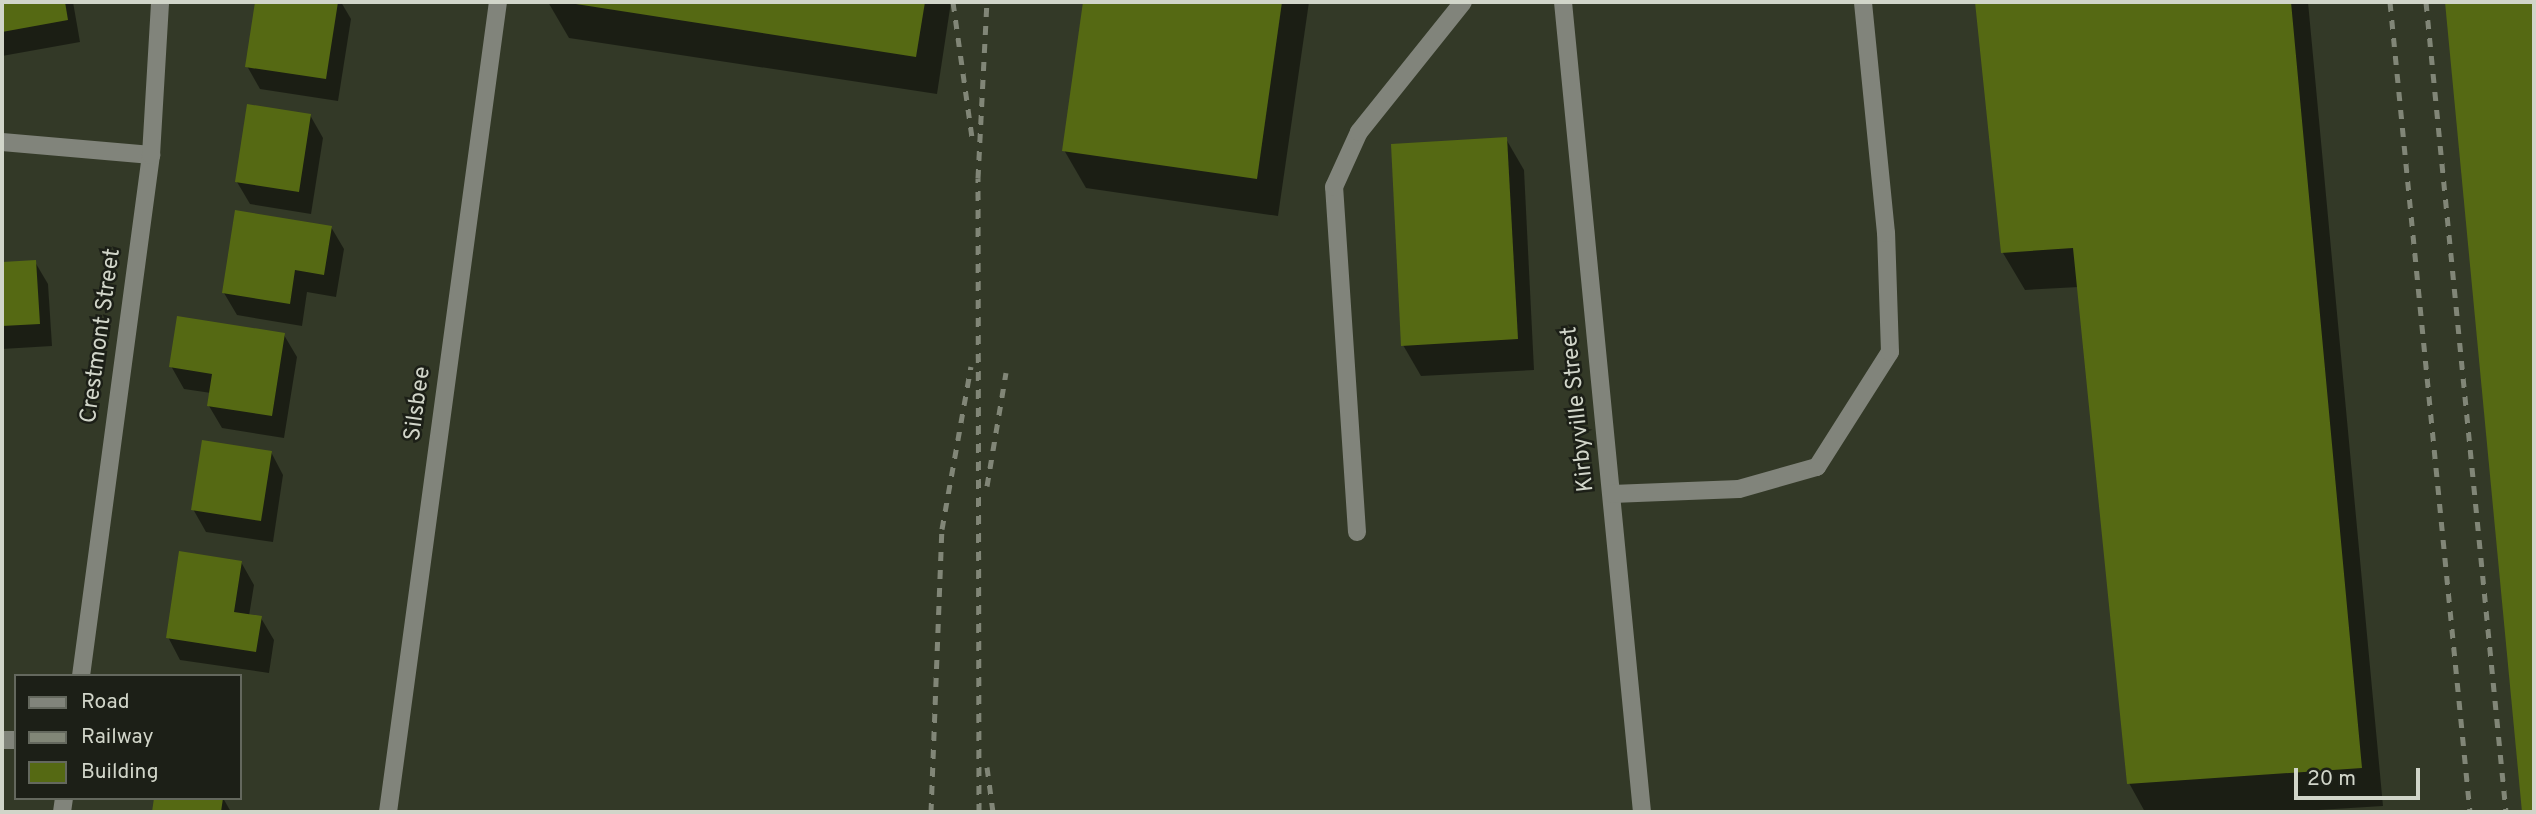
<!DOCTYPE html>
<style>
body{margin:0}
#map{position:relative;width:2536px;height:814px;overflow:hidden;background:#333927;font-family:Overpass,sans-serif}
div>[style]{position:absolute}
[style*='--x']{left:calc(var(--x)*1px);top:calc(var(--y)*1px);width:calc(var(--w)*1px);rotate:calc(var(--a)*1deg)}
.shadow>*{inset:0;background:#0007}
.building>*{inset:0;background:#556913}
.minor>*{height:18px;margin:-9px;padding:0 9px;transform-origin:9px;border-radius:9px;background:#81847b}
.rail>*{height:5px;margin-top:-2.5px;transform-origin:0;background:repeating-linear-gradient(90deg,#818677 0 9px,transparent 0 18px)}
span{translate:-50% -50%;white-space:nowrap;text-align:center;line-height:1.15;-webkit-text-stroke:5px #1c1f17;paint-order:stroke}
.street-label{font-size:23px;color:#d1d5c9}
.frame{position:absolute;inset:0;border:4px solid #d1d5c9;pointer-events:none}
.legend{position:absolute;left:14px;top:674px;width:228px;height:126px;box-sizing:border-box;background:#1c1f17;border:2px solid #64685e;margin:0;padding:9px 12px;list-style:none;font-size:21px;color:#d1d5c9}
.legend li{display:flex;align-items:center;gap:14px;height:35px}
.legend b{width:35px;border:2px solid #64685e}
.scale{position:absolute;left:2294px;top:768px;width:126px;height:32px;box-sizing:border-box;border:4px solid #d1d5c9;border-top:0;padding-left:9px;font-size:21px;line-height:24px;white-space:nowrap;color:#d1d5c9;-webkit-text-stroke:5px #1c1f17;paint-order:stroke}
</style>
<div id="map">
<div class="shadow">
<i style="clip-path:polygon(2px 2px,73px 2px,80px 42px,2px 56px)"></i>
<i style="clip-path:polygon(257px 2px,341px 2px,351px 19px,338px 101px,260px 89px,247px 66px)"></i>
<i style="clip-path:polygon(548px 2px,951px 2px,937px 94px,569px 38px)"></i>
<i style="clip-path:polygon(1085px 2px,1309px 2px,1278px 216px,1086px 188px,1064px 150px)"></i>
<i style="clip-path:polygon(1977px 2px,2308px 2px,2383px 806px,2285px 812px,2145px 812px,2129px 783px,2079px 287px,2025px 290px,2003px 253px)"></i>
<i style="clip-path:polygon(2447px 2px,2534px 2px,2534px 812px,2524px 812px)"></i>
<i style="clip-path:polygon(310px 115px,323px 138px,311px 214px,250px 204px,237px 182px)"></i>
<i style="clip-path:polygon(1506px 139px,1524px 170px,1534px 370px,1421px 376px,1403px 345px)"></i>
<i style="clip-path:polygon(331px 227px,344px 249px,336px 297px,307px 292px,302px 326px,237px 315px,224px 293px)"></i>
<i style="clip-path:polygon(35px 262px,48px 284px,52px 346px,2px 349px,2px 264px)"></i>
<i style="clip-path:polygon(284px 335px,297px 357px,284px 438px,222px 428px,209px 406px,211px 393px,184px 389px,171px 366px)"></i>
<i style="clip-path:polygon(271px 452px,283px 475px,273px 542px,206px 532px,193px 509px)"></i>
<i style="clip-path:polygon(241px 562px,254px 585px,249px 616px,261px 618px,274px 640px,269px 673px,180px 660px,168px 637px)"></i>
<i style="clip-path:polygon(156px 798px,223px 798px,231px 812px,153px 812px)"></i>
</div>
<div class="building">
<i style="clip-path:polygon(2px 2px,65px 2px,68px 20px,2px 32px)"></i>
<i style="clip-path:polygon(255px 2px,338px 2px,326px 79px,245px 67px)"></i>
<i style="clip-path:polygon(563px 2px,925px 2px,916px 57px)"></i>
<i style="clip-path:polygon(1083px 2px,1282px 2px,1257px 179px,1062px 151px)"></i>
<i style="clip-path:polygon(1975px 2px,2291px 2px,2362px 768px,2127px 784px,2073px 248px,2001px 253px)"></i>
<i style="clip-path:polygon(2445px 2px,2534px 2px,2534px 812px,2522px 812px)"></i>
<i style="clip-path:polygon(247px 104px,311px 114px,299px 192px,235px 182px)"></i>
<i style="clip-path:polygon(1507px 137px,1518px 339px,1401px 346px,1391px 144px)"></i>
<i style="clip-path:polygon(235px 210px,332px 226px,324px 275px,295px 270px,290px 304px,222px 293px)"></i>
<i style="clip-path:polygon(36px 260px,40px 324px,2px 326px,2px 262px)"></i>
<i style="clip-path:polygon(177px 316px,285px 333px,272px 416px,207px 406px,212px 374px,169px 367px)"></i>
<i style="clip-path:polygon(202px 440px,272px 451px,261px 521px,191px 510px)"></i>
<i style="clip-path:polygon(179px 551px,242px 561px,234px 612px,262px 616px,256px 652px,166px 638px)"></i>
<i style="clip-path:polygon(154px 798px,223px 798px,221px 812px,152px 812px)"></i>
</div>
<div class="minor">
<i style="--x:1563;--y:2;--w:814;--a:84.43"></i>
<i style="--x:2;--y:142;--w:150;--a:5"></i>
<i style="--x:1612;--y:494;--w:127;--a:-2.3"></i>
<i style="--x:1739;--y:489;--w:81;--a:-15.8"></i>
<i style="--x:1817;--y:467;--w:136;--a:-57.6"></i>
<i style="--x:1890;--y:352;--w:119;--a:-91.9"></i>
<i style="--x:1886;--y:233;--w:232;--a:-95.7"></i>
<i style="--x:1357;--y:532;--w:346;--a:-93.8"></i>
<i style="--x:1334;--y:187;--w:60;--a:-65.6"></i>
<i style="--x:1359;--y:132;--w:166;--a:-51.3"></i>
<i style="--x:81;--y:676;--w:526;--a:-82.35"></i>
<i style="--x:151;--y:155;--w:153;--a:-86.6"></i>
<i style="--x:2;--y:740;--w:14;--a:0"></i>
<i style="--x:62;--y:812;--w:14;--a:-82"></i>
<i style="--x:388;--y:812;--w:817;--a:-82.27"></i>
</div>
<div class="rail">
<i style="--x:953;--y:2;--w:143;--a:82"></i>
<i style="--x:2390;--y:2;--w:814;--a:84.36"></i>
<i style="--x:2426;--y:2;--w:814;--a:84.36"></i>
<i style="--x:987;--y:486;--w:115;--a:-80.5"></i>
<i style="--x:987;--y:767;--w:45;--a:82.4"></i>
<i style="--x:931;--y:812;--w:283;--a:-87.8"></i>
<i style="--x:942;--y:529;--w:165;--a:-79.9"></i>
<i style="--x:979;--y:812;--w:634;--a:-90.09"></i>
<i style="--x:978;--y:178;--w:176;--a:-87.1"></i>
</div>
<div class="street-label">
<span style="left:102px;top:336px;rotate:-82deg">Crestmont Street</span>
<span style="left:419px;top:404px;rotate:-82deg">Silsbee</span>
<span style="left:1579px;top:409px;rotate:-96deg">Kirbyville Street</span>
</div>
<div class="frame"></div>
<ul class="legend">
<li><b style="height:9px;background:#81847b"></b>Road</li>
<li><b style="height:9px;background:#818677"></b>Railway</li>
<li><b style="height:19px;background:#556913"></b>Building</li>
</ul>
<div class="scale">20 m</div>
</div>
